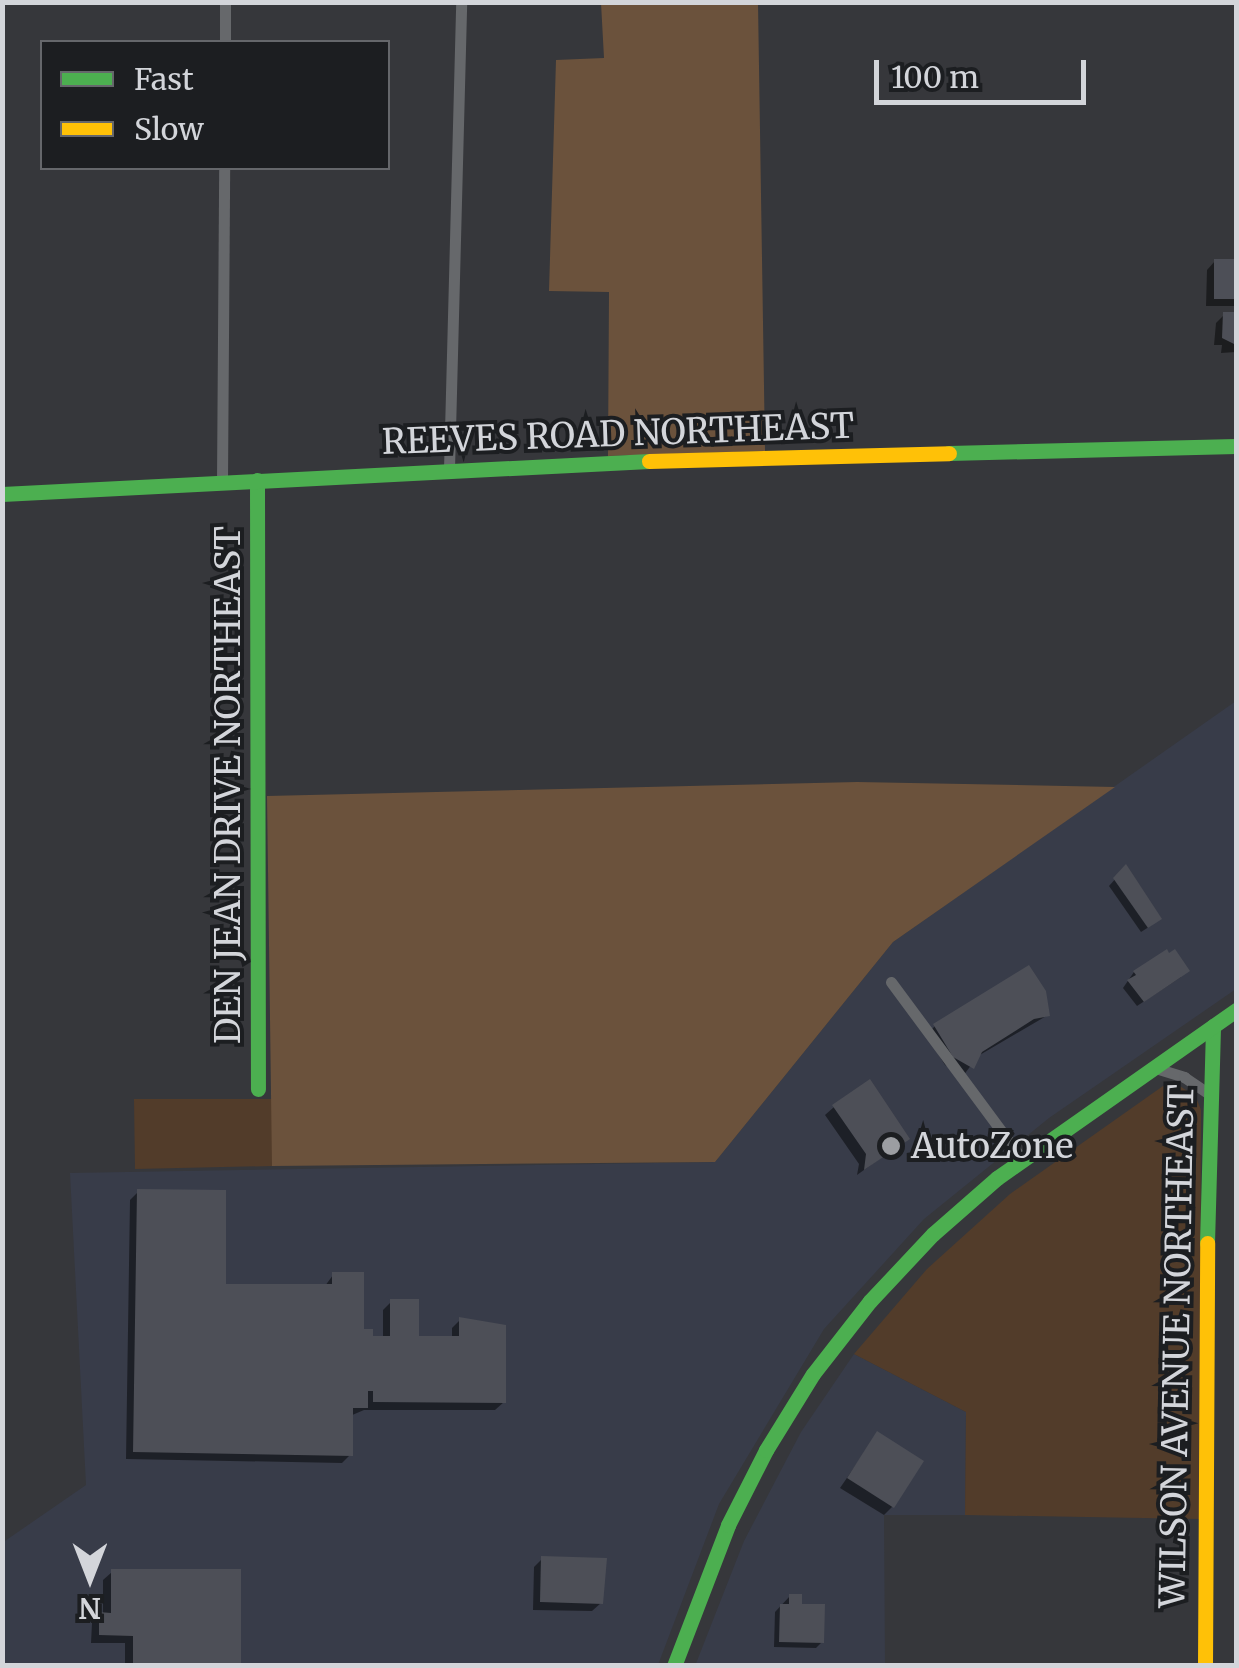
<!DOCTYPE html>
<style>
body{margin:0}
#map{position:relative;width:1239px;height:1668px;overflow:hidden;background:#36373b;font-family:Merriweather,serif}
div>[style]{position:absolute}
[style*='--x']{left:calc(var(--x)*1px);top:calc(var(--y)*1px);width:calc(var(--w)*1px);rotate:calc(var(--a)*1deg)}
.built>*{inset:0;background:#383c49}
.green>*{inset:0;background:#523c2a}
.forest>*{inset:0;background:#6b523c}
.shadow>*{inset:0;background:#0007}
.building>*{inset:0;background:#4d4f57}
.street>*{height:11px;margin:-5.5px;padding:0 5.5px;transform-origin:5.5px;border-radius:5.5px;background:#66686b}
.fast>*{height:15px;margin:-7.5px;padding:0 7.5px;transform-origin:7.5px;border-radius:7.5px;background:#4caf50}
.slow>*{height:15px;margin:-7.5px;padding:0 7.5px;transform-origin:7.5px;border-radius:7.5px;background:#ffc107}
.dots>*{width:28px;height:28px;translate:-50% -50%;box-sizing:border-box;border:5px solid #1c1e21;border-radius:50%}
span{translate:-50% -50%;white-space:nowrap;text-align:center;line-height:1.15;-webkit-text-stroke:8px #1c1e21;paint-order:stroke}
.street-label{font-size:35px;color:#d3d5da}
.poi-label{font-size:35px;color:#d3d5da}
.left{translate:0 -50%;text-align:left}
.frame{position:absolute;inset:0;border:5px solid #d3d5da;pointer-events:none}
.legend{position:absolute;left:40px;top:40px;width:350px;height:130px;box-sizing:border-box;background:#1c1e21;border:2px solid #65676b;margin:0;padding:12px 18px;list-style:none;font-size:30px;color:#d3d5da}
.legend li{display:flex;align-items:center;gap:20px;height:50px}
.legend b{width:50px;border:2px solid #65676b}
.north{position:absolute;left:40px;top:1528px;width:100px;height:100px;-webkit-text-stroke:8px #1c1e21;paint-order:stroke;rotate:180deg;font-size:28px;font-weight:700;line-height:40px;text-align:center;color:#d3d5da}
.north::after{content:'';display:block;margin:auto;width:35px;height:45px;background:#d3d5da;clip-path:polygon(50% 0,100% 100%,50% 72%,0 100%)}
.scale{position:absolute;left:874px;top:60px;width:212px;height:45px;box-sizing:border-box;border:5px solid #d3d5da;border-top:0;padding-left:12px;font-size:30px;line-height:35px;white-space:nowrap;color:#d3d5da;-webkit-text-stroke:8px #1c1e21;paint-order:stroke}
</style>
<div id="map">
<div class="built">
<i style="clip-path:polygon(1236px 701px,1236px 989px,1049px 1118px,924px 1219px,824px 1329px,719px 1504px,658px 1665px,3px 1665px,2px 1543px,86px 1485px,70px 1173px,715px 1162px,893px 942px)"></i>
<i style="clip-path:polygon(854px 1354px,966px 1412px,965px 1515px,884px 1515px,885px 1665px,695px 1666px,744px 1541px,801px 1432px)"></i>
</div>
<div class="green">
<i style="clip-path:polygon(1177px 1084px,1196px 1097px,1201px 1110px,1200px 1519px,965px 1515px,966px 1412px,854px 1354px,927px 1269px,1010px 1194px,1163px 1086px)"></i>
<i style="clip-path:polygon(134px 1099px,272px 1099px,272px 1166px,135px 1169px)"></i>
</div>
<div class="forest">
<i style="clip-path:polygon(601px 3px,758px 3px,765px 451px,608px 456px,609px 292px,549px 291px,556px 60px,604px 58px)"></i>
<i style="clip-path:polygon(857px 782px,1115px 787px,893px 942px,715px 1162px,272px 1166px,267px 796px)"></i>
</div>
<div class="shadow">
<i style="clip-path:polygon(1215px 261px,1236px 261px,1236px 306px,1206px 306px,1207px 270px)"></i>
<i style="clip-path:polygon(1224px 315px,1236px 315px,1236px 352px,1221px 353px,1222px 345px,1214px 345px,1216px 323px)"></i>
<i style="clip-path:polygon(1125px 868px,1152px 925px,1141px 932px,1109px 886px)"></i>
<i style="clip-path:polygon(1134px 972px,1181px 977px,1137px 1006px,1123px 988px)"></i>
<i style="clip-path:polygon(1048px 1015px,978px 1056px,963px 1076px,945px 1065px,926px 1035px,935px 1026px)"></i>
<i style="clip-path:polygon(834px 1107px,907px 1139px,857px 1175px,859px 1164px,825px 1115px)"></i>
<i style="clip-path:polygon(138px 1192px,224px 1286px,325px 1286px,333px 1275px,362px 1332px,370px 1338px,383px 1338px,383px 1310px,391px 1302px,417px 1338px,452px 1338px,452px 1328px,460px 1320px,477px 1320px,504px 1402px,495px 1410px,364px 1410px,350px 1416px,350px 1455px,342px 1463px,126px 1459px,130px 1200px)"></i>
<i style="clip-path:polygon(877px 1434px,892px 1507px,884px 1515px,840px 1488px)"></i>
<i style="clip-path:polygon(542px 1559px,601px 1603px,592px 1611px,533px 1610px,534px 1567px)"></i>
<i style="clip-path:polygon(112px 1572px,240px 1666px,125px 1666px,125px 1643px,91px 1643px,92px 1623px,103px 1615px,103px 1580px)"></i>
<i style="clip-path:polygon(790px 1596px,822px 1642px,816px 1648px,774px 1647px,775px 1612px)"></i>
</div>
<div class="building">
<i style="clip-path:polygon(1214px 259px,1236px 259px,1236px 299px,1214px 299px)"></i>
<i style="clip-path:polygon(1223px 312px,1236px 312px,1236px 345px,1222px 338px)"></i>
<i style="clip-path:polygon(1126px 864px,1162px 919px,1148px 928px,1113px 878px)"></i>
<i style="clip-path:polygon(1167px 949px,1169px 953px,1175px 949px,1190px 971px,1144px 1002px,1127px 980px,1136px 975px,1133px 971px)"></i>
<i style="clip-path:polygon(1029px 965px,1046px 991px,1050px 1016px,1034px 1019px,982px 1052px,974px 1069px,953px 1057px,933px 1024px)"></i>
<i style="clip-path:polygon(870px 1079px,910px 1139px,864px 1170px,866px 1154px,832px 1105px)"></i>
<i style="clip-path:polygon(137px 1189px,226px 1190px,226px 1284px,332px 1284px,332px 1272px,364px 1272px,364px 1329px,373px 1329px,373px 1336px,390px 1336px,390px 1299px,419px 1299px,419px 1336px,459px 1336px,459px 1317px,506px 1325px,506px 1403px,373px 1402px,373px 1391px,368px 1391px,368px 1408px,353px 1408px,353px 1456px,133px 1452px)"></i>
<i style="clip-path:polygon(877px 1431px,924px 1461px,894px 1508px,847px 1478px)"></i>
<i style="clip-path:polygon(541px 1556px,607px 1558px,603px 1604px,540px 1602px)"></i>
<i style="clip-path:polygon(111px 1569px,241px 1569px,241px 1666px,133px 1666px,133px 1636px,99px 1635px,99px 1612px,111px 1613px)"></i>
<i style="clip-path:polygon(789px 1594px,802px 1594px,802px 1604px,825px 1604px,824px 1643px,779px 1642px,780px 1604px,789px 1604px)"></i>
</div>
<div class="street">
<i style="--x:225;--y:42;--w:40;--a:-90"></i>
<i style="--x:449;--y:469;--w:467;--a:-88.5"></i>
<i style="--x:222;--y:481;--w:313;--a:-89.6"></i>
<i style="--x:891;--y:982;--w:220;--a:53.5"></i>
<i style="--x:1152;--y:1067;--w:34;--a:17"></i>
<i style="--x:1184;--y:1077;--w:29;--a:34"></i>
</div>
<div class="fast">
<i style="--x:949;--y:453;--w:287;--a:-1.4"></i>
<i style="--x:257;--y:480;--w:609;--a:89.91"></i>
<i style="--x:2;--y:494;--w:648;--a:-2.92"></i>
<i style="--x:1207;--y:1243;--w:217;--a:-88.4"></i>
<i style="--x:674;--y:1666;--w:151;--a:-69"></i>
<i style="--x:728;--y:1525;--w:84;--a:-63.1"></i>
<i style="--x:766;--y:1450;--w:89;--a:-58.3"></i>
<i style="--x:813;--y:1374;--w:93;--a:-52"></i>
<i style="--x:870;--y:1301;--w:92;--a:-46.8"></i>
<i style="--x:933;--y:1234;--w:85;--a:-41.2"></i>
<i style="--x:997;--y:1178;--w:292;--a:-35.1"></i>
</div>
<div class="slow">
<i style="--x:649;--y:461;--w:300;--a:-1.5"></i>
<i style="--x:1205;--y:1666;--w:423;--a:-89.7"></i>
</div>
<div class="dots">
<i style="left:891px;top:1146px;background:#9c9ea2"></i>
</div>
<div class="street-label">
<span style="left:618px;top:434px;rotate:-2deg">REEVES ROAD NORTHEAST</span>
<span style="left:228px;top:785px;rotate:-90deg">DEN JEAN DRIVE NORTHEAST</span>
<span style="left:1177px;top:1346px;rotate:-89deg">WILSON AVENUE NORTHEAST</span>
</div>
<div class="poi-label">
<span class="left" style="left:911px;top:1146px">AutoZone</span>
</div>
<div class="frame"></div>
<ul class="legend">
<li><b style="height:12px;background:#4caf50"></b>Fast</li>
<li><b style="height:12px;background:#ffc107"></b>Slow</li>
</ul>
<div class="north">N</div>
<div class="scale">100 m</div>
</div>
